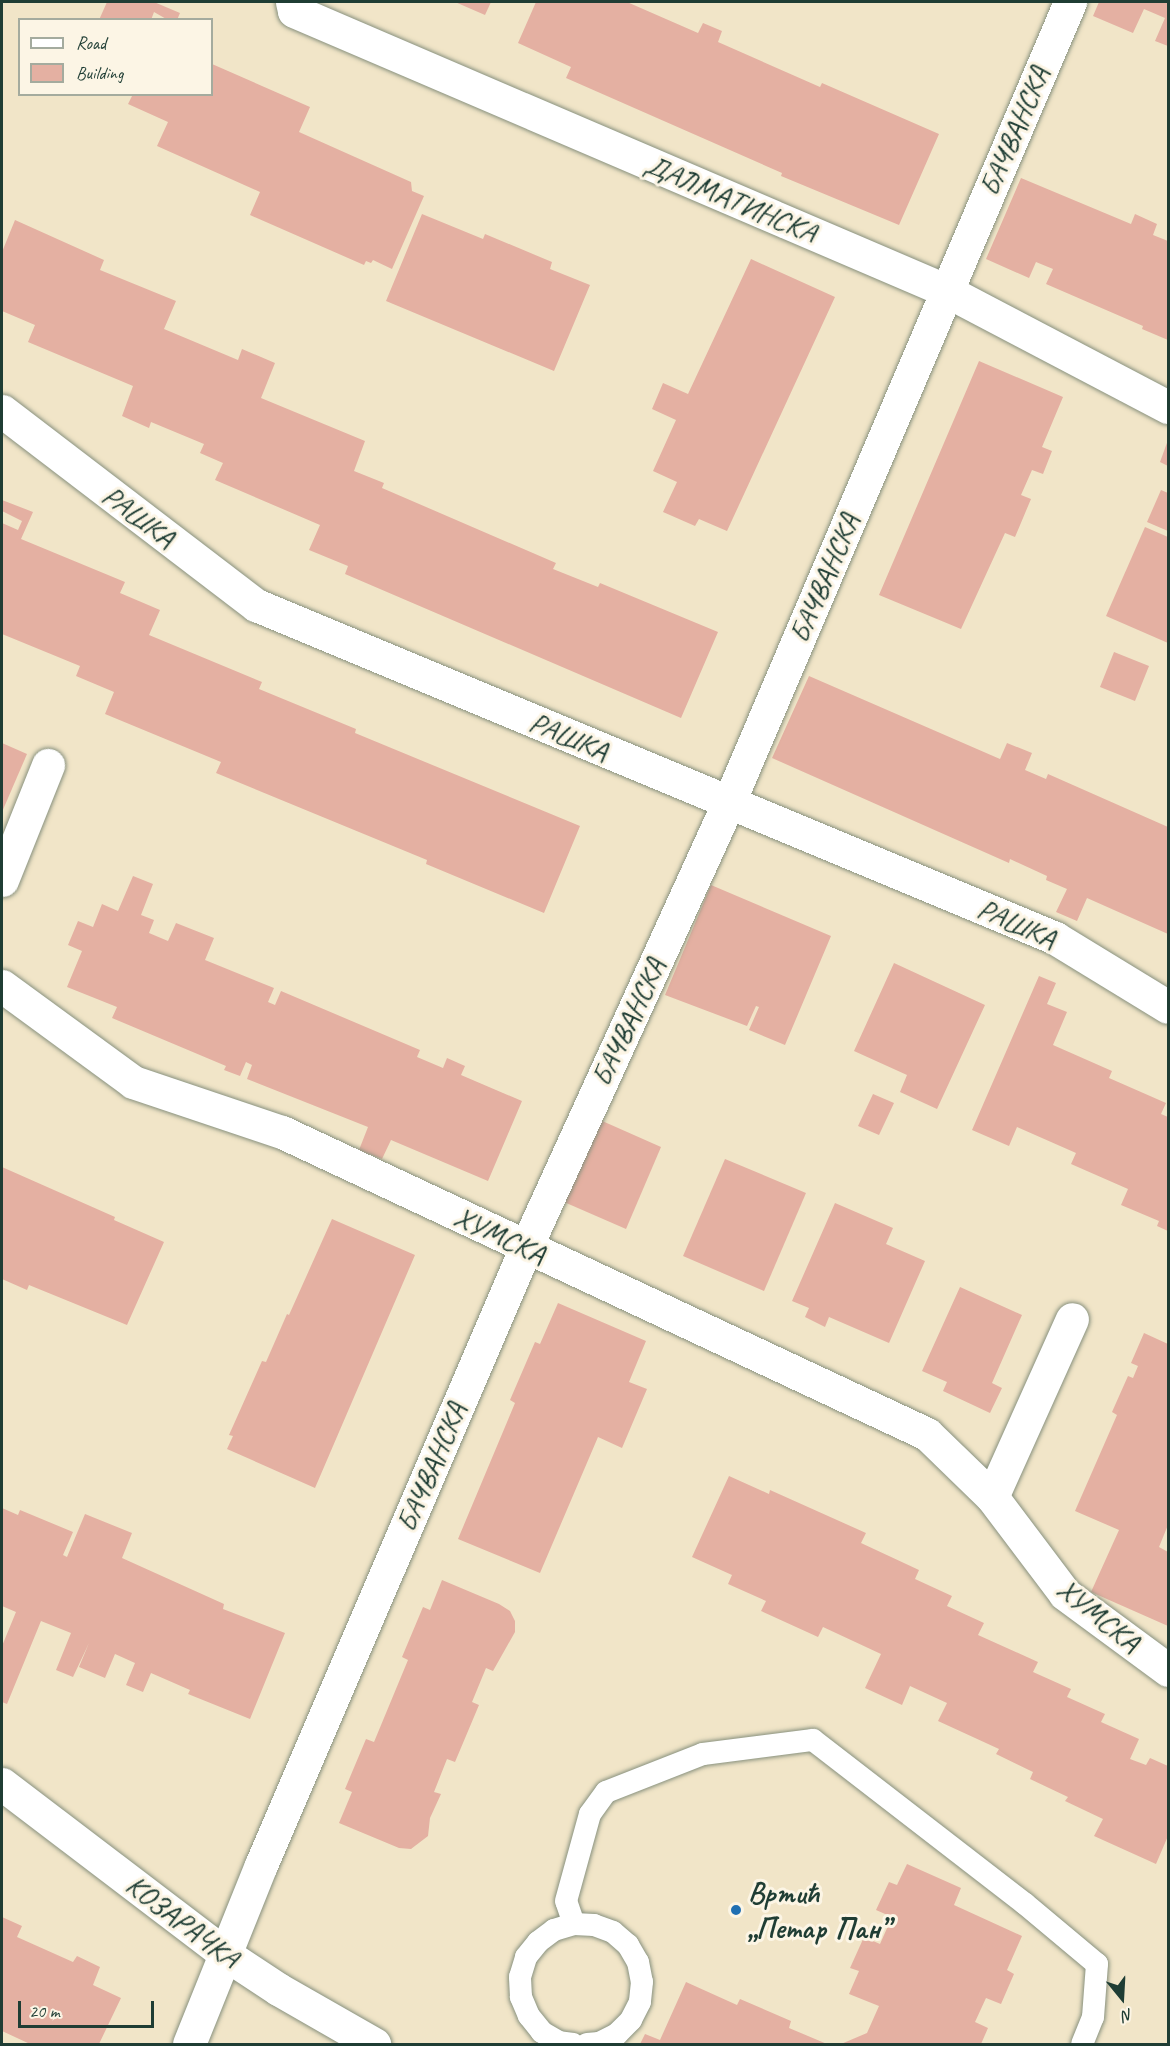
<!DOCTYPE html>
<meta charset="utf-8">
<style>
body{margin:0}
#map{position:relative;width:1170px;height:2046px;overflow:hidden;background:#f1e5c8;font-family:Caveat,sans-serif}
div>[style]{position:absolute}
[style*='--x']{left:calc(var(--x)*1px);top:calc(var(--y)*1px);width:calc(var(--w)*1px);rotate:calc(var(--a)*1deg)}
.building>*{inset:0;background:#e4b0a2}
.roads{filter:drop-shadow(0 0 2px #88917e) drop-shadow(0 0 2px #88917e)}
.lane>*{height:22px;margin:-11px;padding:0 11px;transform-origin:11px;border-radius:11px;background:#fff}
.street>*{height:33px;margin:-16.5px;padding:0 16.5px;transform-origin:16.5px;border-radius:16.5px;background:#fff}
.dots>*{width:16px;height:16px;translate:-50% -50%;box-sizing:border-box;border:3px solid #fcf5e5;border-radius:50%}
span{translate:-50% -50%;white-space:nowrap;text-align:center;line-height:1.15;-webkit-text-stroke:6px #fcf5e5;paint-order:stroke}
.street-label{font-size:30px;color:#1f3d34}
.poi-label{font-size:30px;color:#1f3d34;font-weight:700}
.left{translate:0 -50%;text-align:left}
.frame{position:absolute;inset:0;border:3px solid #1f3d34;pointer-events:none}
.legend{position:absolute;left:18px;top:18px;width:195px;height:78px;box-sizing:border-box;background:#fcf5e5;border:2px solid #a4ab9e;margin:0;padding:8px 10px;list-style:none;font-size:18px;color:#1f3d34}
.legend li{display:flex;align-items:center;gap:12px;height:30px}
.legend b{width:30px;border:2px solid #a4ab9e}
.north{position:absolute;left:1092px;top:1968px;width:60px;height:60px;-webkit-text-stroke:4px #fcf5e5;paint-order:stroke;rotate:162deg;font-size:16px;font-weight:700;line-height:24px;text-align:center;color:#1f3d34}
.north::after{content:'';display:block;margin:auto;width:21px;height:27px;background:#1f3d34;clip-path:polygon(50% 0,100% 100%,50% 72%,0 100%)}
.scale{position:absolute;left:18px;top:2001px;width:136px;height:27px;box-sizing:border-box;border:3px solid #1f3d34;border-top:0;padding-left:8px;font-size:18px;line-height:21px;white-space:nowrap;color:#1f3d34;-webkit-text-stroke:4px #fcf5e5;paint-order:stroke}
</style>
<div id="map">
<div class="building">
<i style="clip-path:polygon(107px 2px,154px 2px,180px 13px,177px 20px,168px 20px,154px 12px,151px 20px,99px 20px)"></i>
<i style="clip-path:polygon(455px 2px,491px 2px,485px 15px)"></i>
<i style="clip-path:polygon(536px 2px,627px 2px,698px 33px,703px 23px,722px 31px,718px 42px,820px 87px,822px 83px,939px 134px,899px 225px,781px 176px,782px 173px,566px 78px,571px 67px,518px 43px)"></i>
<i style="clip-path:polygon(1099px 2px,1168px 2px,1168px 46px,1155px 41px,1165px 18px,1144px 9px,1133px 33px,1093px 16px)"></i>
<i style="clip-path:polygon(212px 64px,310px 107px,299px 132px,411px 182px,412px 191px,424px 196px,392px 269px,373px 260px,371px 263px,366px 261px,364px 265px,250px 215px,260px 192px,157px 146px,168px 122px,128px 104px,133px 94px,212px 94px)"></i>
<i style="clip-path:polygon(1021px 178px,1131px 224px,1135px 214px,1157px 224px,1153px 235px,1168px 241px,1168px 340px,1142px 329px,1143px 326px,1046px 284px,1053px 269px,1036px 262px,1029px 278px,986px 259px)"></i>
<i style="clip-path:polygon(422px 214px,483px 239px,485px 234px,552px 262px,550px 269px,590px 285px,554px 371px,386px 301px)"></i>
<i style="clip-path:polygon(15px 220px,104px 260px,100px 270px,176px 301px,164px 329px,238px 360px,242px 349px,275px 363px,261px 398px,365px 441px,354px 471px,384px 483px,382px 488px,556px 563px,553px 569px,598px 587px,600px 583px,718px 632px,681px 718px,345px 574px,348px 566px,309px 550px,320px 525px,215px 480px,223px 463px,200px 453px,204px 444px,151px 422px,149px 428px,122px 416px,133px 386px,28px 342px,35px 325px,2px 311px,2px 252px)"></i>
<i style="clip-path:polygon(751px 259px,835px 297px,727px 531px,699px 519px,695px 526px,663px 512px,677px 482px,653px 471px,676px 420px,652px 409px,663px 383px,688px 394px)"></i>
<i style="clip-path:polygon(979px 361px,1063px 397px,1042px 447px,1052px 451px,1043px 474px,1032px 470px,1021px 495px,1031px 499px,1015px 537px,1005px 533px,961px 629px,879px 595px)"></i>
<i style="clip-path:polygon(1168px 440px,1168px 466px,1160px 462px)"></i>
<i style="clip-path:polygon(1161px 490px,1168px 493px,1168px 531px,1147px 522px)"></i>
<i style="clip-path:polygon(2px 500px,33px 512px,21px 539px,125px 582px,120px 593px,160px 610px,149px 635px,262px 682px,259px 689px,356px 729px,355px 733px,580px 826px,544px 913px,426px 864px,427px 860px,216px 773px,221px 762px,105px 714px,114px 692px,76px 676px,80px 666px,2px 634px,2px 523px,18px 530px,22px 521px,2px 511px)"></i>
<i style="clip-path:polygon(1145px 527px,1168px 537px,1168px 643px,1106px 616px)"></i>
<i style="clip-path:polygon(1114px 652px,1149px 666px,1135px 701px,1100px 687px)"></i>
<i style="clip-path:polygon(809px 676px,1000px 759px,1007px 743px,1032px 753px,1025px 770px,1046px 779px,1048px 774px,1168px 827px,1168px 934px,1087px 898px,1077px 921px,1056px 912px,1067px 889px,1046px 880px,1047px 876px,1010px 859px,1009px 863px,772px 758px)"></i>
<i style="clip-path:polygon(2px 743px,27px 754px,2px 812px)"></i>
<i style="clip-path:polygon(133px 876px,153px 884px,141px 915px,154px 920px,149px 933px,168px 941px,176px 923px,214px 938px,205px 960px,274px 988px,268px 1002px,275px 1005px,281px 991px,420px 1050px,417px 1057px,443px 1068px,447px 1058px,465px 1066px,461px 1075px,522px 1101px,488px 1181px,391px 1140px,382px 1159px,359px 1150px,368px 1127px,247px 1079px,252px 1065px,246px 1062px,240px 1076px,224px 1070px,226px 1066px,112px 1018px,117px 1007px,67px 987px,82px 951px,68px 945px,78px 921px,93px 927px,102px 904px,118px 911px)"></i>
<i style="clip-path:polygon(711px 885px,831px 936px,785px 1045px,749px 1030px,759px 1007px,756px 1006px,747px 1026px,665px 995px)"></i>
<i style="clip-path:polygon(894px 963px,985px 1005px,937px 1109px,900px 1092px,907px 1075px,854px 1051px)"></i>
<i style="clip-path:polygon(1039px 976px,1056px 983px,1047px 1004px,1067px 1012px,1053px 1045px,1112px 1071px,1109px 1078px,1166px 1103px,1161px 1114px,1168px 1117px,1168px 1231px,1157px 1226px,1159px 1221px,1121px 1205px,1128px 1189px,1071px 1164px,1076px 1153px,1017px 1127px,1009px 1146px,972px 1130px)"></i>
<i style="clip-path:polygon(873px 1094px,894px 1103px,879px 1135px,858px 1126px)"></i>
<i style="clip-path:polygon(600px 1120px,661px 1147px,626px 1229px,564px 1202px)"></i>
<i style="clip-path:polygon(725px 1159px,806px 1193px,764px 1291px,683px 1256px)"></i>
<i style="clip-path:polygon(2px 1167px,115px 1217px,114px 1220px,164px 1242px,127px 1325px,29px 1285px,27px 1290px,2px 1279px)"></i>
<i style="clip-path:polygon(835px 1203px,893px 1228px,886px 1244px,925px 1261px,889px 1343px,829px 1317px,825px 1327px,805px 1317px,809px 1308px,792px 1301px)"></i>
<i style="clip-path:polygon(332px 1219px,415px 1255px,315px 1488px,227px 1449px,233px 1436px,229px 1435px,262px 1361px,266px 1362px,287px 1314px,289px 1315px)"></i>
<i style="clip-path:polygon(960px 1287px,1022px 1315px,992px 1383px,1002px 1388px,990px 1413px,943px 1391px,947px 1382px,922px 1371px)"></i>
<i style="clip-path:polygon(558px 1303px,646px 1341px,629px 1382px,647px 1389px,622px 1448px,598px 1437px,540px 1573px,458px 1539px,515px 1403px,510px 1400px,535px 1342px,540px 1344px)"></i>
<i style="clip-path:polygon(1144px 1333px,1168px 1344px,1168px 1525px,1159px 1547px,1168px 1552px,1168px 1626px,1091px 1592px,1119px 1530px,1075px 1511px,1117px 1415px,1112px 1412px,1128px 1376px,1133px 1378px,1138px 1366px,1131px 1363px)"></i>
<i style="clip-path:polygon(729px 1476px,769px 1494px,770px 1490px,866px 1533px,861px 1543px,919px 1570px,915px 1579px,952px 1596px,947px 1606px,984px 1623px,978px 1635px,1038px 1662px,1033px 1672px,1071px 1689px,1067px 1697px,1105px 1714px,1101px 1722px,1139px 1739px,1130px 1759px,1146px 1765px,1150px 1758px,1168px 1766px,1168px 1836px,1156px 1864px,1094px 1836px,1103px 1819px,1065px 1801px,1068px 1797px,1030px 1779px,1033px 1772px,996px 1754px,999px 1749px,938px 1721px,947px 1703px,910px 1686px,902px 1705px,865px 1688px,881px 1654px,823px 1627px,818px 1637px,761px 1611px,766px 1601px,728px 1584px,732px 1575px,692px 1557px)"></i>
<i style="clip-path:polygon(2px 1508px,18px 1515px,20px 1510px,73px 1532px,63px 1555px,67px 1557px,85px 1514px,132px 1533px,122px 1558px,224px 1604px,223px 1609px,285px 1633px,250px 1719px,188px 1694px,190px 1690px,151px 1673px,143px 1692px,126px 1685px,135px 1663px,115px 1654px,105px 1678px,79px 1667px,89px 1643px,73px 1677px,56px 1670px,71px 1633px,41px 1621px,7px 1704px,2px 1702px,2px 1646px,16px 1612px,2px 1606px)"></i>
<i style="clip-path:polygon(442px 1580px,499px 1604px,510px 1611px,515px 1621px,515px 1632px,493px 1671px,486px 1668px,472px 1702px,479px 1705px,455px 1762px,447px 1759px,434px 1792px,441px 1794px,430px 1818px,428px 1836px,411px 1849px,399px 1848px,339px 1823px,352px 1792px,345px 1789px,366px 1739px,374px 1742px,408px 1660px,402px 1657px,423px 1607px,430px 1610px)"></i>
<i style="clip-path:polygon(907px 1864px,961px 1888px,954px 1905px,1022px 1936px,1007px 1970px,1014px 1974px,1001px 2004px,986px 1998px,975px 2022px,988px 2028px,981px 2044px,841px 2044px,867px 2033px,879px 2006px,849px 1994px,859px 1971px,850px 1968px,864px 1937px,880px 1944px,892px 1917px,876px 1910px,889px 1882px,897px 1885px)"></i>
<i style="clip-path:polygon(2px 1917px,22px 1926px,17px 1937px,73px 1962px,77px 1956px,100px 1967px,93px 1985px,121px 1998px,99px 2044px,30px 2044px,2px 2031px)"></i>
<i style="clip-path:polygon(686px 1982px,737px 2005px,740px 1999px,791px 2021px,789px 2028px,827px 2044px,640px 2044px,645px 2034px,660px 2040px)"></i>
</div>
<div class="roads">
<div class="lane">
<i style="--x:574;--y:1924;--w:24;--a:-109"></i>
<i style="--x:566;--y:1901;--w:90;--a:-74.6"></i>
<i style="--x:590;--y:1814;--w:27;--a:-54"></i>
<i style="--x:606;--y:1792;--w:104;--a:-21.4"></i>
<i style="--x:703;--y:1754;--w:111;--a:-7.3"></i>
<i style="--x:813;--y:1740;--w:267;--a:37.7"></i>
<i style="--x:1024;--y:1903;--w:95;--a:39.9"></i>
<i style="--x:1097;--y:1964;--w:53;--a:94.3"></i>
<i style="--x:1093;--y:2017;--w:29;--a:112"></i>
<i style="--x:573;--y:2044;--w:14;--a:-172"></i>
<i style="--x:559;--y:2042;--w:20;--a:-150"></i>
<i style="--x:542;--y:2032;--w:21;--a:-129"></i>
<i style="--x:529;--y:2016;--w:21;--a:-113"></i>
<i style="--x:521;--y:1997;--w:20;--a:-93"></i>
<i style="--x:520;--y:1977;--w:21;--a:-73"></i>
<i style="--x:526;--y:1957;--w:19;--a:-51"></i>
<i style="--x:538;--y:1942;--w:20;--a:-37"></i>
<i style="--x:554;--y:1930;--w:21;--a:-17"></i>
<i style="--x:574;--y:1924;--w:20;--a:3"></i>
<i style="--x:594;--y:1925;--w:20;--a:20"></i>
<i style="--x:613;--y:1932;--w:20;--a:41"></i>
<i style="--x:628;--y:1945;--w:20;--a:60"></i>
<i style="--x:638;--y:1962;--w:20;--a:79"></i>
<i style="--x:642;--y:1982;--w:20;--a:96"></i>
<i style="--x:640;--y:2002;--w:20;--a:117"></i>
<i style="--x:631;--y:2020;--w:20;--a:135"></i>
<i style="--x:617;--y:2034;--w:20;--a:153"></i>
<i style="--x:599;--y:2043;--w:12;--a:175"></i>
</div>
<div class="street">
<i style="--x:292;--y:2;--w:9;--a:77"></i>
<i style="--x:294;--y:11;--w:708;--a:23.2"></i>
<i style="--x:945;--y:290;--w:252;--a:27.7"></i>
<i style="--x:2;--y:411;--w:320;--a:37.4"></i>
<i style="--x:256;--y:605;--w:866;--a:22.62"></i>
<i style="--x:1055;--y:938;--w:132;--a:31.4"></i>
<i style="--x:2;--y:880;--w:124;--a:-68.2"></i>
<i style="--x:2;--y:986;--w:162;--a:36.2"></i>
<i style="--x:133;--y:1082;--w:157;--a:18.6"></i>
<i style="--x:282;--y:1132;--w:712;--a:25.09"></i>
<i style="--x:927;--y:1434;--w:91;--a:44.1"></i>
<i style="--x:992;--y:1497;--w:121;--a:53"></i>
<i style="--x:1065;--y:1594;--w:128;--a:36.4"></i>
<i style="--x:992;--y:1497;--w:195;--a:-65.8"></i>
<i style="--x:2;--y:1784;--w:280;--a:37.3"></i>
<i style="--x:225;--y:1954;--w:64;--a:33.4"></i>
<i style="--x:278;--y:1989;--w:111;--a:29.8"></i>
<i style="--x:189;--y:2044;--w:193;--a:-68.1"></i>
<i style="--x:261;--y:1865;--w:672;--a:-66.79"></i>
<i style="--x:526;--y:1247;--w:489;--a:-65.5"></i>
<i style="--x:729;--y:802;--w:870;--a:-66.91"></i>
</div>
</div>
<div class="dots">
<i style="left:736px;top:1910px;background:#1f6fb2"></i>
</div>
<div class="street-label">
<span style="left:1014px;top:131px;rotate:-67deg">БАЧВАНСКА</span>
<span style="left:731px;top:198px;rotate:23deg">ДАЛМАТИНСКА</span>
<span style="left:139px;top:516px;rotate:37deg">РАШКА</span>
<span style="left:824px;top:578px;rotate:-67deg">БАЧВАНСКА</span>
<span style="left:569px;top:736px;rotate:23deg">РАШКА</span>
<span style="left:1017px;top:923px;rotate:24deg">РАШКА</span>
<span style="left:628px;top:1022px;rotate:-65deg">БАЧВАНСКА</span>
<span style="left:500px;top:1235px;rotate:25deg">ХУМСКА</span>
<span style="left:431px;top:1467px;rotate:-67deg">БАЧВАНСКА</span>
<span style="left:1099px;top:1615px;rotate:39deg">ХУМСКА</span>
<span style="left:183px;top:1921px;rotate:37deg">КОЗАРАЧКА</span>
</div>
<div class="poi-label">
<span class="left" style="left:748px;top:1910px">Вртић<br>„Петар Пан”</span>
</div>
<div class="frame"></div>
<ul class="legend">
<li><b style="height:8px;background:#fff"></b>Road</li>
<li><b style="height:16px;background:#e4b0a2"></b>Building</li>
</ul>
<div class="north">N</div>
<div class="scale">20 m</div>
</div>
